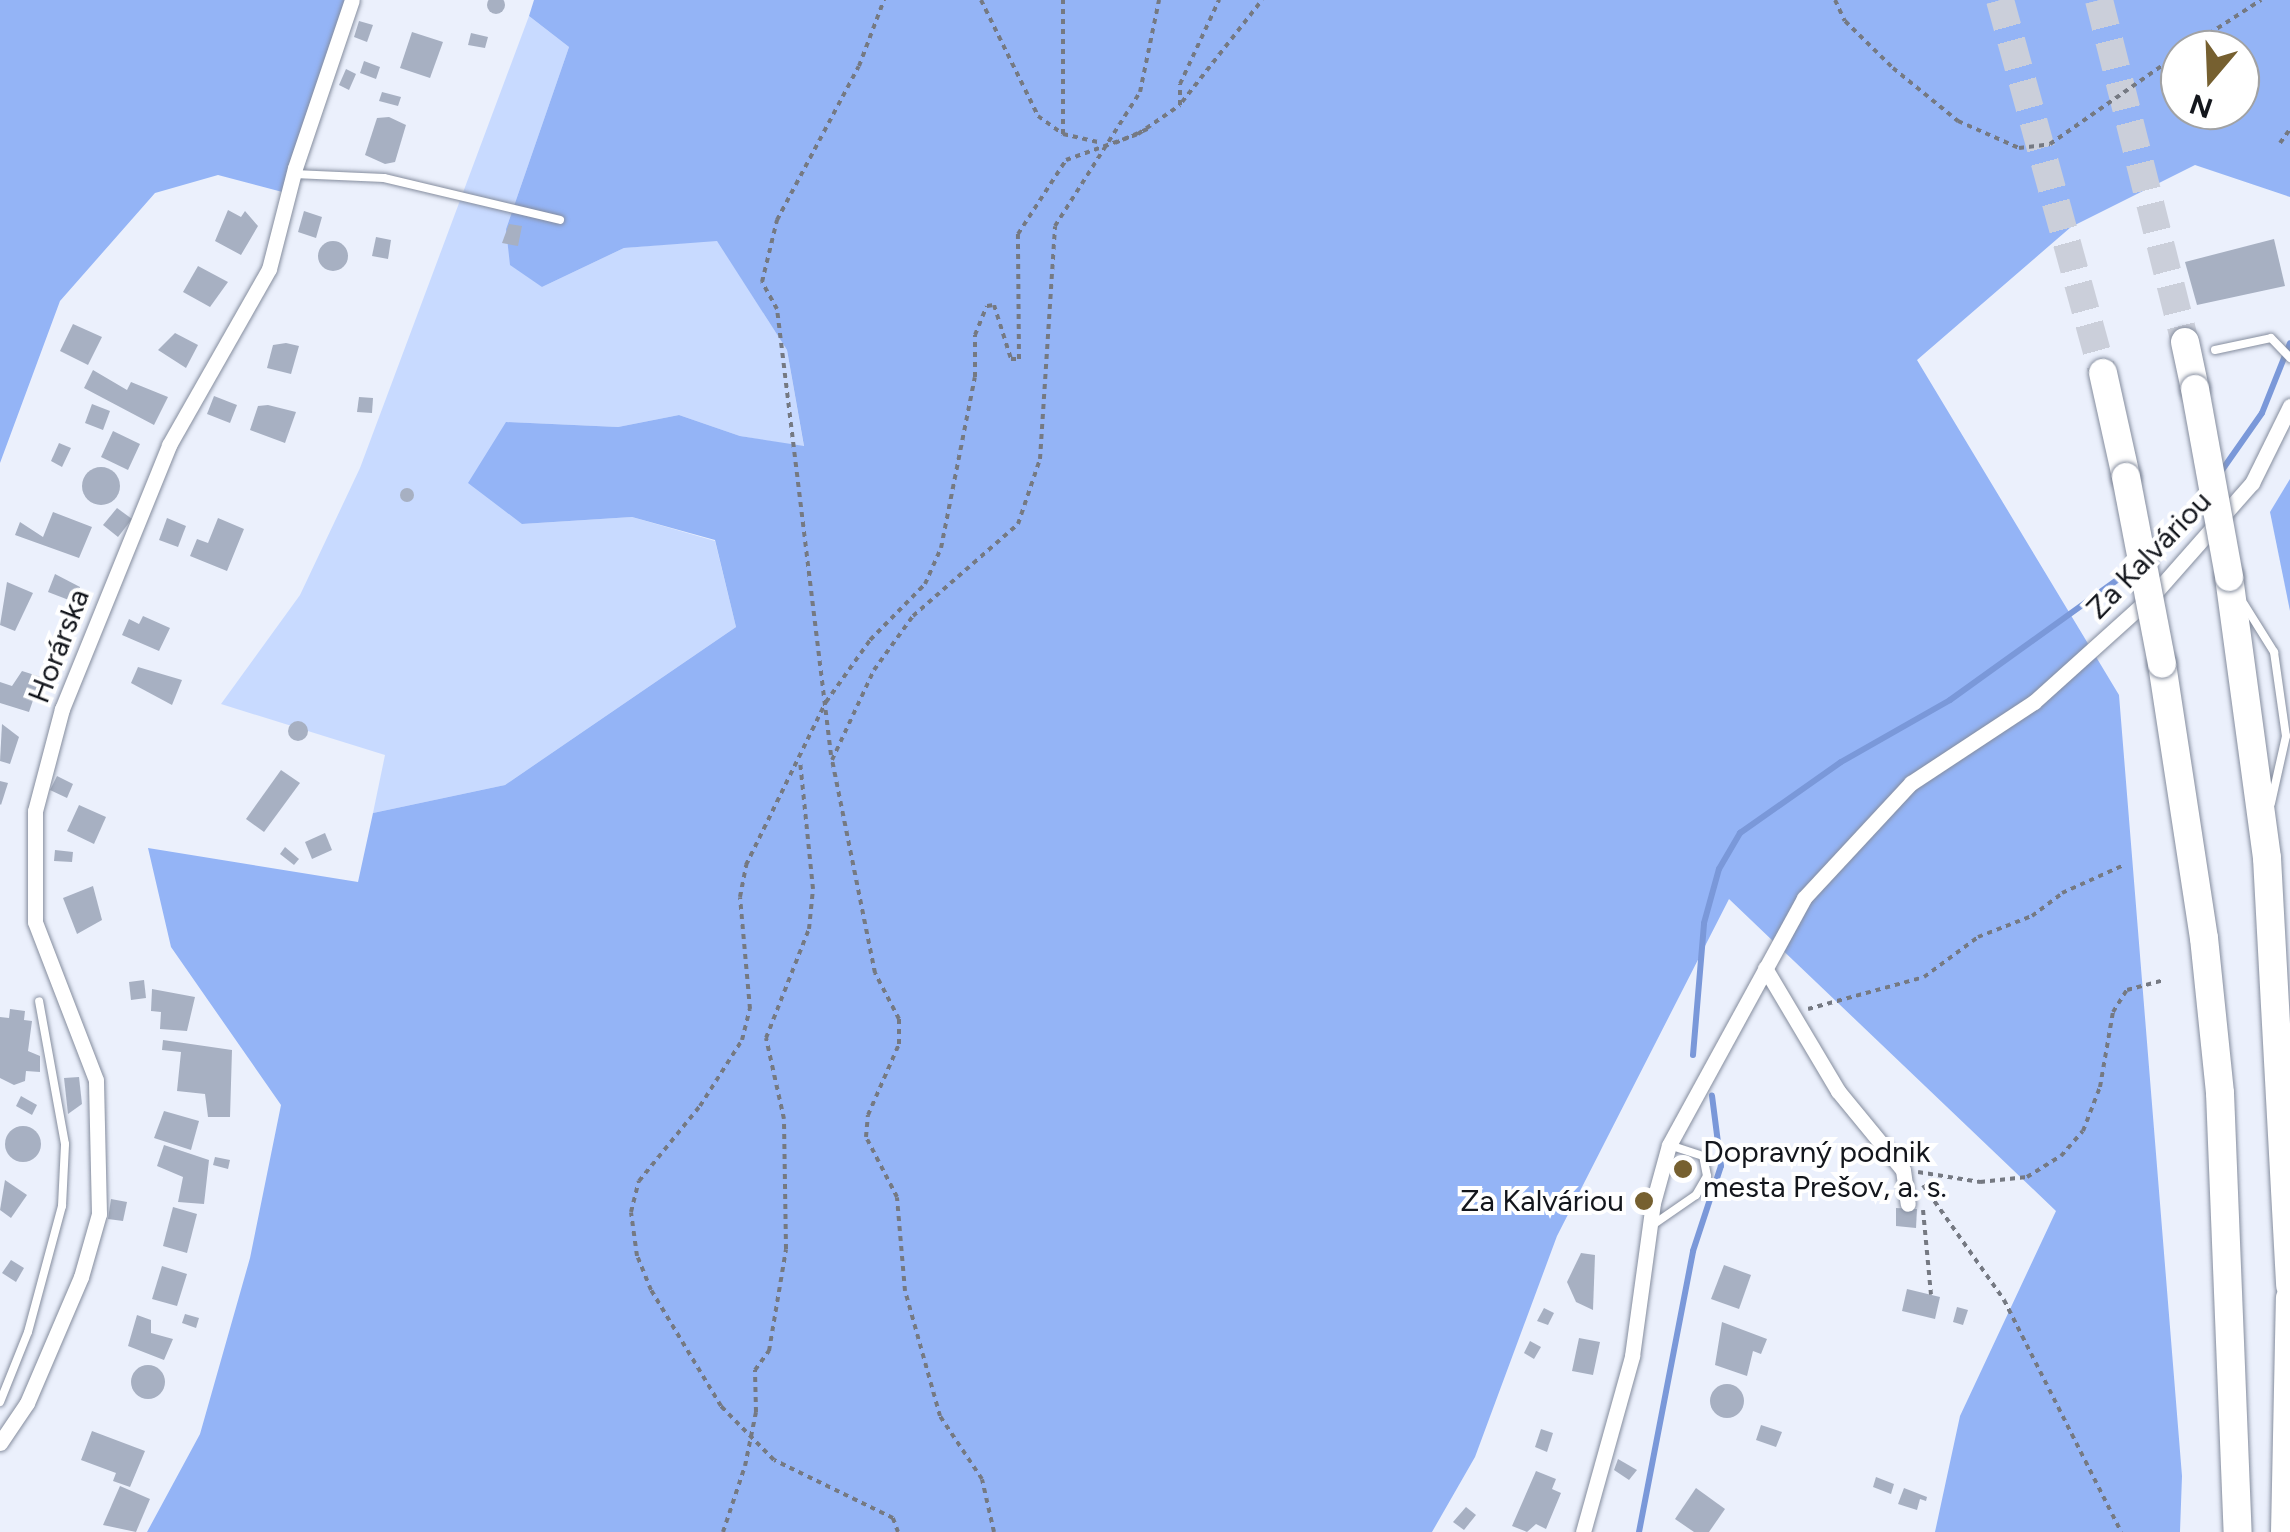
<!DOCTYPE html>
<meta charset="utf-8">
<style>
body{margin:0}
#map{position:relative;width:2290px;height:1532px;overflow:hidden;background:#ebf0fc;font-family:Figtree,sans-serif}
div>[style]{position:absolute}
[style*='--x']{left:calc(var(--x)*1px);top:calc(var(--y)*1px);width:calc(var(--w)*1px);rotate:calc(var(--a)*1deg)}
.green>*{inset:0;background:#c8daff}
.forest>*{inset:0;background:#94b4f6}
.stream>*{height:6px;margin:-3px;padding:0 3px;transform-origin:3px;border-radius:3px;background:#7a98d9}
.building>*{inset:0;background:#a7b0c2}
.round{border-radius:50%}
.motorway-tunnel>*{height:28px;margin-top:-14px;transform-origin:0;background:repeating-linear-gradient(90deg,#cbcfda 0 28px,transparent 0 42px)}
.path>*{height:4px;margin-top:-2px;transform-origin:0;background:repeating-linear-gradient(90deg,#757982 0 5px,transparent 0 10px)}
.roads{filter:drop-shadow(0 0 2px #858d9e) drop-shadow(0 0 2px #858d9e)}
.service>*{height:8px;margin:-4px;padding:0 4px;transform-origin:4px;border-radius:4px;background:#fff}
.minor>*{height:15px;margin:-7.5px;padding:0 7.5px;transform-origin:7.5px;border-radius:7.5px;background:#fff}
.motorway>*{height:28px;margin:-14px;padding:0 14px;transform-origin:14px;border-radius:14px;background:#fff}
.bridges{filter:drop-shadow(0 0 2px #858d9e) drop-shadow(0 0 2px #858d9e)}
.motorway-bridge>*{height:28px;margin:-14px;padding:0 14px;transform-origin:14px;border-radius:14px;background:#fff}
.dots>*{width:28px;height:28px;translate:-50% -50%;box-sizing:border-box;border:5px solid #fff;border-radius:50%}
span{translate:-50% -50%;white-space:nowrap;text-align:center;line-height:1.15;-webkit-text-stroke:8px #fff;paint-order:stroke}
.street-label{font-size:30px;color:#13161c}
.poi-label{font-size:30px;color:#13161c}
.left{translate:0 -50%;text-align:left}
.right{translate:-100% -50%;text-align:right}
.north{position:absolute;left:2160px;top:30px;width:100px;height:100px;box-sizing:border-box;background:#fff;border:2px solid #a1a2a4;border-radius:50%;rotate:199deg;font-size:28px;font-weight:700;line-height:40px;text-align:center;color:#13161c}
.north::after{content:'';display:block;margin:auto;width:35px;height:45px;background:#766030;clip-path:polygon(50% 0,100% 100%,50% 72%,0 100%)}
</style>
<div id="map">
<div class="green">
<i style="clip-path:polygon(529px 16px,569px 47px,506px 229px,542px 287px,624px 248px,717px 240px,787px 350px,804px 447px,740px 436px,679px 415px,618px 427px,507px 422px,522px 524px,632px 517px,715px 541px,736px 627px,505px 785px,373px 813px,385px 755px,221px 704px,300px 595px,360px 468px)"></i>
</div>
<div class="forest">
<i style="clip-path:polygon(0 0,353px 0,290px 194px,218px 175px,155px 193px,60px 301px,0 463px)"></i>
<i style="clip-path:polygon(evenodd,534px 0,2290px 0,2290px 197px,2195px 165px,2071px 227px,1917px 360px,2119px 695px,2182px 1476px,2180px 1532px,1935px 1532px,1960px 1416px,2056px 1211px,1729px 899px,1557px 1236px,1475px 1457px,1432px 1532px,147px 1532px,200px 1434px,250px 1258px,281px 1105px,171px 947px,148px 848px,358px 882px,373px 813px,505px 785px,736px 627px,715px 540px,632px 517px,522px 524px,468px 483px,506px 422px,618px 427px,679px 415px,740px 436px,804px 446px,787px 350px,717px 241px,624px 248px,542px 287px,510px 265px,506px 229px,569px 47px,529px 16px,534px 0,2180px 50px,2240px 50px,2240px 110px,2180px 110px,2180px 50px)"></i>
<i style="clip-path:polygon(2290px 479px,2290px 611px,2270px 512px)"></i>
</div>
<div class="stream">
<i style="--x:2220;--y:473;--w:73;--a:-55"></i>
<i style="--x:2262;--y:413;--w:75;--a:-68.2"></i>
<i style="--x:2151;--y:551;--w:77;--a:-46.6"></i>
<i style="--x:1693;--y:1055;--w:132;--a:-85.2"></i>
<i style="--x:1704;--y:923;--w:56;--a:-74.5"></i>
<i style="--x:1719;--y:869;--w:42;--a:-59.7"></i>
<i style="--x:1740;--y:833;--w:123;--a:-35.1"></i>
<i style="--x:1841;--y:762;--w:125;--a:-29.6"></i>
<i style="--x:1950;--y:700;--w:228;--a:-35.7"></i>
<i style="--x:1639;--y:1532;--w:286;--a:-79.1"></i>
<i style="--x:1693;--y:1251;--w:89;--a:-71.8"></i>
<i style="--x:1721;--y:1166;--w:71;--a:-97.3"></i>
</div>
<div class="building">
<i class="round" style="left:487px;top:-4px;width:18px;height:18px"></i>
<i style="clip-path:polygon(359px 21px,373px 25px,367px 42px,354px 37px)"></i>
<i style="clip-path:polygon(412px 32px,443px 42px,430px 78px,400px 68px)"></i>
<i style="clip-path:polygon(471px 33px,488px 37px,485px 48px,468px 45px)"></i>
<i style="clip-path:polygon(364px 61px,380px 67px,376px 79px,360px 73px)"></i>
<i style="clip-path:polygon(346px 69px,356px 74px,349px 90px,339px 85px)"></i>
<i style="clip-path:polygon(382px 92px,401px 97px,398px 106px,379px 101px)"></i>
<i style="clip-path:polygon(389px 117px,406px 125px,395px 162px,385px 164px,365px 155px,377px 118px)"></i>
<i style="clip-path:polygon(228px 210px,241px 217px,245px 211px,258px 226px,241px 255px,215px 241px)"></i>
<i style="clip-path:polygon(304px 211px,322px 217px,316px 238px,298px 232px)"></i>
<i style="clip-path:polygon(509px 224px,522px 226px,518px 246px,502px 243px)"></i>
<i style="clip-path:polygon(376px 237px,391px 240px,388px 259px,372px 256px)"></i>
<i style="clip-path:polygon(2274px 239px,2285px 286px,2197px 305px,2185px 262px)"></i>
<i class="round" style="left:318px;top:241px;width:30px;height:30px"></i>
<i style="clip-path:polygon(198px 266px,228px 282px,210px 307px,183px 292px)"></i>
<i style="clip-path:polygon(73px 324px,102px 337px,88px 365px,60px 351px)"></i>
<i style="clip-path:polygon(175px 333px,198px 345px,186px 368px,158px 350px)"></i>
<i style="clip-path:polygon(286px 343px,299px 346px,291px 374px,267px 368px,273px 345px)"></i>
<i style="clip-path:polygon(93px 370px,127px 390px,131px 382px,168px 397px,154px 425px,84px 388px)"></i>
<i style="clip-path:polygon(214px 396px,237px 405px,230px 423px,207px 414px)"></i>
<i style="clip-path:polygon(359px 397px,373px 398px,372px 413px,357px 412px)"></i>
<i style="clip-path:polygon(92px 404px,110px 411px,103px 430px,85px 423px)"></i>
<i style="clip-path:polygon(268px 405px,296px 412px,285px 443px,250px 430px,258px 406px)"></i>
<i style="clip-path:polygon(113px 431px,140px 444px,128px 470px,101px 457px)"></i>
<i style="clip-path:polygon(59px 443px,71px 448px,62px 467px,51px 461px)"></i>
<i class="round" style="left:82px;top:467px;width:38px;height:38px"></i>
<i class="round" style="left:400px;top:488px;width:14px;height:14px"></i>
<i style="clip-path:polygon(117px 508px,132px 519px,118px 537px,103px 525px)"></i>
<i style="clip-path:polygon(53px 512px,92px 527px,79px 558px,15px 535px,20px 522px,43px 537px)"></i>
<i style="clip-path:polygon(167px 518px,186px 526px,178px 547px,159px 540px)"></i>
<i style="clip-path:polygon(218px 518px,244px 529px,227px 571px,190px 556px,197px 539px,208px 543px)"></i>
<i style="clip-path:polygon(55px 574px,80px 587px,74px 602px,48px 592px)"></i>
<i style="clip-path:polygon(7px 582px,33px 593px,15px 631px,0 625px)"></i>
<i style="clip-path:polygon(143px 616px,170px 628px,159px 651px,122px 635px,129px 619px,139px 624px)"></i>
<i style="clip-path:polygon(138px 667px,182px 680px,172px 705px,131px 683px)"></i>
<i style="clip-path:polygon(22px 671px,41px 677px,29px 712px,0 703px,0 682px,12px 686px)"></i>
<i class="round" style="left:288px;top:721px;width:20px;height:20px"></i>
<i style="clip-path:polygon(2px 724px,19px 737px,10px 764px,0 761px)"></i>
<i style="clip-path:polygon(281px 770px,300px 783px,264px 832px,246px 819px)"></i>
<i style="clip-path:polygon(57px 776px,73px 784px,67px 798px,50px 790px)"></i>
<i style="clip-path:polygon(0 781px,8px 783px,1px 805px,0 804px)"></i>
<i style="clip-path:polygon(79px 805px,106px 817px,94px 844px,67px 831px)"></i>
<i style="clip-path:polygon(325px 833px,332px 850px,312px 859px,305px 842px)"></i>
<i style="clip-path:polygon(285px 847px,299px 859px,294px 865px,280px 854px)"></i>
<i style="clip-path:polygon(55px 850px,73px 852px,72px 862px,54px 861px)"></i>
<i style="clip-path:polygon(93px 886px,102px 920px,77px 934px,63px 898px)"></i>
<i style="clip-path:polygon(144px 980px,146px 998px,131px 1000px,129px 982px)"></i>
<i style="clip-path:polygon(152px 989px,195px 997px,187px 1031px,160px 1029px,161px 1012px,151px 1011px)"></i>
<i style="clip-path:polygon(10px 1009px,25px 1011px,24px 1020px,32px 1021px,28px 1051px,40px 1056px,40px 1072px,26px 1071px,25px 1081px,14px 1085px,0 1078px,0 1017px,9px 1018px)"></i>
<i style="clip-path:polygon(163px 1040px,232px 1050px,230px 1117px,208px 1117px,205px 1094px,177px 1091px,181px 1052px,162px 1050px)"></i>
<i style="clip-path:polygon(79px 1077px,82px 1104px,68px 1114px,64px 1078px)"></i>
<i style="clip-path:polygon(21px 1096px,37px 1105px,32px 1115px,16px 1106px)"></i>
<i style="clip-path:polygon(164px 1111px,199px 1121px,191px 1150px,154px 1138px)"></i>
<i class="round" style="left:5px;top:1126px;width:36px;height:36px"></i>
<i style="clip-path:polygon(164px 1145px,209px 1160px,204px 1204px,178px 1202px,183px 1177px,157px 1166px)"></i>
<i style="clip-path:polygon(215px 1157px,230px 1160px,228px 1169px,213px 1165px)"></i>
<i style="clip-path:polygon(1679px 1160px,1692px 1165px,1687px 1178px,1674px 1173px)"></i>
<i style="clip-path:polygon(5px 1180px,27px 1195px,11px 1218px,0 1210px)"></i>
<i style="clip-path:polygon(111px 1199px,127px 1202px,123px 1221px,108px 1219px)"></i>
<i style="clip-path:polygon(173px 1207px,197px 1214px,187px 1253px,163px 1246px)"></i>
<i style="clip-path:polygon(1896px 1208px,1917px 1209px,1916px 1228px,1896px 1226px)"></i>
<i style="clip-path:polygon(1581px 1253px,1595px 1255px,1593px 1310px,1576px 1302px,1567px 1282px)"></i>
<i style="clip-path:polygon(11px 1260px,24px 1268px,16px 1282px,2px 1273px)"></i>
<i style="clip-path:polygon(1724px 1265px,1751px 1275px,1739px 1309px,1711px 1299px)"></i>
<i style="clip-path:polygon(162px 1266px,187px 1274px,177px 1306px,152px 1299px)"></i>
<i style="clip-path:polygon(1907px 1289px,1940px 1297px,1935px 1319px,1902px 1311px)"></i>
<i style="clip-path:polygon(1957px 1307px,1968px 1310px,1963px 1325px,1953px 1322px)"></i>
<i style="clip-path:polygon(1544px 1308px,1554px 1313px,1548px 1325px,1537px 1321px)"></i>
<i style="clip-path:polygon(185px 1314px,199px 1318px,196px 1328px,182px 1323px)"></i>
<i style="clip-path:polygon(137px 1315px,151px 1320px,151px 1333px,173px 1339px,164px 1360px,128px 1346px)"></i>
<i style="clip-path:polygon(1722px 1322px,1767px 1339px,1761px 1354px,1753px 1351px,1747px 1376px,1715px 1365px)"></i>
<i style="clip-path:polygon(1579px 1338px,1600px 1342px,1593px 1375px,1572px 1371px)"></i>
<i style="clip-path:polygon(1530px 1341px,1541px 1347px,1534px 1359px,1524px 1353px)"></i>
<i class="round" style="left:131px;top:1365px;width:34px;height:34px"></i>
<i class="round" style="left:1710px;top:1384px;width:34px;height:34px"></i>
<i style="clip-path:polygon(1761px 1425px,1782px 1432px,1776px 1447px,1756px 1440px)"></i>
<i style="clip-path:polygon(1541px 1429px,1553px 1433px,1547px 1452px,1535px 1447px)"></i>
<i style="clip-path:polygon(92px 1431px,145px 1451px,130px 1487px,113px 1481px,116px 1473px,81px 1460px)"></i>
<i style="clip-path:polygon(1618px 1459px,1637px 1470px,1629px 1480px,1614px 1470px)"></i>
<i style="clip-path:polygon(1536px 1471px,1556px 1479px,1552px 1489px,1561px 1493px,1546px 1529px,1536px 1524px,1527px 1532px,1512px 1526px)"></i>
<i style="clip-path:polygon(1876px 1477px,1894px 1484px,1891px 1494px,1873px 1487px)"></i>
<i style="clip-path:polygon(120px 1486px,150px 1499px,136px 1532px,103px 1525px)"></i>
<i style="clip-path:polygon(1696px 1488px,1725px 1509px,1709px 1532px,1694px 1532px,1675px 1519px)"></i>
<i style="clip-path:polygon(1904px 1488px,1927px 1497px,1926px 1501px,1920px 1499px,1917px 1510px,1898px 1504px)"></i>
<i style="clip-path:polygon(1466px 1507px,1476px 1515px,1464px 1530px,1453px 1522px)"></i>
</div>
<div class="motorway-tunnel">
<i style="--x:2000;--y:0;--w:387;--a:74.6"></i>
<i style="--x:2099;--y:0;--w:353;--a:75.9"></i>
</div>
<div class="path">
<i style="--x:981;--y:0;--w:129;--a:63.8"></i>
<i style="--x:1038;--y:116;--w:31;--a:36"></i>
<i style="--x:1063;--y:134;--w:39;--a:13"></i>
<i style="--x:1835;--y:0;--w:23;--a:65"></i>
<i style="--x:1845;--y:21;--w:67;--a:44.4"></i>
<i style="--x:1893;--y:68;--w:84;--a:39.2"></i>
<i style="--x:1958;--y:121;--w:67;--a:23.9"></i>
<i style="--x:2019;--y:148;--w:31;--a:-7"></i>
<i style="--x:2050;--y:144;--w:159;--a:-35"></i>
<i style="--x:2184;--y:50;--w:92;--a:-33"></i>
<i style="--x:1182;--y:102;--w:130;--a:-51.9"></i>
<i style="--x:1063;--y:134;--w:134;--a:-90"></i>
<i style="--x:1115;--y:143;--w:40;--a:-23.4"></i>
<i style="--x:2280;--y:143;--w:17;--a:-54"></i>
<i style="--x:831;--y:755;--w:449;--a:-96.9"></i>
<i style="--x:777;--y:309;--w:31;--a:-119"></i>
<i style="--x:762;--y:282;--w:64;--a:-76.4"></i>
<i style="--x:777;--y:220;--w:174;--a:-62"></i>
<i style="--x:859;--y:66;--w:71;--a:-69.3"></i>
<i style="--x:1808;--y:1009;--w:120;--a:-15.4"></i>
<i style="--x:1924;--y:977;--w:67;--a:-36.5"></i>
<i style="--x:1978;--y:937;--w:58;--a:-21.3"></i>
<i style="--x:2032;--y:916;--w:38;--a:-37"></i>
<i style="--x:2062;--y:893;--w:68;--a:-24.3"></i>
<i style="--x:1918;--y:1172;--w:63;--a:9.2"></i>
<i style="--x:1980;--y:1182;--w:47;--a:-6.1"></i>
<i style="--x:2027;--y:1177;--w:40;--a:-32"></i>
<i style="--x:2061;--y:1156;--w:33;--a:-49"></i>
<i style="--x:2083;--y:1131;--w:47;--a:-68.9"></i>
<i style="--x:2100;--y:1087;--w:76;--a:-80.2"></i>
<i style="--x:2113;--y:1012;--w:26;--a:-58"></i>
<i style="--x:2127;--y:990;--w:38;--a:-15"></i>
<i style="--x:1923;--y:1185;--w:141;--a:54.8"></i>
<i style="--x:2004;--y:1300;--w:260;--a:63.2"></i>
<i style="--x:1923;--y:1210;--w:85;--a:84.6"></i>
<i style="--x:723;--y:1532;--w:70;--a:-71.6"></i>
<i style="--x:745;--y:1466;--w:55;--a:-78.5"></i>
<i style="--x:756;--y:1412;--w:42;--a:-91.4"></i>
<i style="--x:755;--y:1370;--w:24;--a:-54"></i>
<i style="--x:769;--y:1351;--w:103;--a:-80.5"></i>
<i style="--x:786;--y:1249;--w:130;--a:-90.9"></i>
<i style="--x:784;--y:1119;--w:83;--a:-102.5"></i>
<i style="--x:766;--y:1038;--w:117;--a:-68.5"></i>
<i style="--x:809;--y:929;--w:40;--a:-84.3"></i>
<i style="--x:813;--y:889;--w:129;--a:-95.8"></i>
<i style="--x:898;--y:1532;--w:15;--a:-110"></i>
<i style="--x:893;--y:1518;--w:132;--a:-154"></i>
<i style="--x:774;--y:1460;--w:76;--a:-134.5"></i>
<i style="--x:721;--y:1406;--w:135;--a:-121.1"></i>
<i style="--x:651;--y:1290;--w:37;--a:-112"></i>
<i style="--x:637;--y:1256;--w:44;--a:-97.8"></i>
<i style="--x:631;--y:1212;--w:32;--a:-76"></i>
<i style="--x:639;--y:1181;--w:97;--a:-50.9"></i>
<i style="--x:700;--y:1106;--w:78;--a:-57.5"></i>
<i style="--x:742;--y:1040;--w:32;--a:-76"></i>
<i style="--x:750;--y:1009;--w:112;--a:-95.1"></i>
<i style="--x:740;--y:897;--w:33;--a:-79"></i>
<i style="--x:746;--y:865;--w:182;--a:-63.9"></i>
<i style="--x:826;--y:702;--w:76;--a:-54.6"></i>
<i style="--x:870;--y:640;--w:78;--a:-45.5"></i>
<i style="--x:925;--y:584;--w:39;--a:-66"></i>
<i style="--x:941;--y:548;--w:174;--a:-78.8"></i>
<i style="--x:975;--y:377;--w:42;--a:-90"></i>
<i style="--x:975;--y:335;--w:31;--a:-68"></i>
<i style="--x:987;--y:306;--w:7;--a:-8"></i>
<i style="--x:994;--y:305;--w:57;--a:72.5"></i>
<i style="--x:1011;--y:359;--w:8;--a:0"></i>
<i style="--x:1019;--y:359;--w:125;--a:-90.5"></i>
<i style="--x:1018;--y:234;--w:88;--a:-57"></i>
<i style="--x:1066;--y:160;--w:77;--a:-19.9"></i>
<i style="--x:1138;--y:134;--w:51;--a:-34.6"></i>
<i style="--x:1180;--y:105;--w:21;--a:-90"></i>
<i style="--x:1180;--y:84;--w:93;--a:-65.1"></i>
<i style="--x:994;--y:1532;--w:54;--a:-102.8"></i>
<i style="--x:982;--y:1479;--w:76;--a:-123.7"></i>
<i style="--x:940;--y:1416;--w:130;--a:-105.6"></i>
<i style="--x:905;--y:1291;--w:94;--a:-94.9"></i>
<i style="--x:897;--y:1197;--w:68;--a:-117.3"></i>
<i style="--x:866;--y:1137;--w:22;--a:-85"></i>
<i style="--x:868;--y:1115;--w:77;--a:-66.4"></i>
<i style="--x:899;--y:1044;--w:25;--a:-90"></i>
<i style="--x:899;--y:1019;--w:52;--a:-117.6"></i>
<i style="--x:875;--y:973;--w:217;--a:-101.4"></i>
<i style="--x:832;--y:760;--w:99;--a:-65"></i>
<i style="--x:874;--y:670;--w:67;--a:-54.2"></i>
<i style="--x:913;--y:616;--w:140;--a:-41.2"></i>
<i style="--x:1018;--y:524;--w:69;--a:-71.3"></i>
<i style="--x:1040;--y:459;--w:233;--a:-86.3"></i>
<i style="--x:1055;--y:226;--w:159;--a:-57.6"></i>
<i style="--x:1140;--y:92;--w:94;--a:-78.3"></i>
</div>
<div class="roads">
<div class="service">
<i style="--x:294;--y:174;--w:90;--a:2.5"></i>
<i style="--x:384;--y:178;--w:181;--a:13.4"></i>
<i style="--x:2215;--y:350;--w:57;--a:-12.1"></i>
<i style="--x:2271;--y:338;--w:28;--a:46"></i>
<i style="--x:2244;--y:604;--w:57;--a:58"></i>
<i style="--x:2274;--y:652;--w:85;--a:81.9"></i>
<i style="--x:2286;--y:736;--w:69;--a:102.6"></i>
<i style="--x:1654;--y:1224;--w:51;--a:-34.6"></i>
<i style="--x:1696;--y:1195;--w:22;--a:-60"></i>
<i style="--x:1707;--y:1176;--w:20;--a:-101"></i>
<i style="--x:1703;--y:1156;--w:36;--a:-162"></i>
<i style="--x:0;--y:1402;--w:75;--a:-68.2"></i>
<i style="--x:28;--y:1332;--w:131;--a:-74.9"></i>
<i style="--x:62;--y:1206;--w:62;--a:-87.2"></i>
<i style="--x:65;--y:1144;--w:145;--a:-100.3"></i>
</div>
<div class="minor">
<i style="--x:1765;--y:968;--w:143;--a:59.3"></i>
<i style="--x:1838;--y:1091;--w:102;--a:50.6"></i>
<i style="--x:1903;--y:1170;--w:34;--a:82"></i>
<i style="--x:0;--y:1443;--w:48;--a:-56"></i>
<i style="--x:27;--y:1403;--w:137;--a:-66.8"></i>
<i style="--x:81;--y:1277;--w:66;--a:-74.1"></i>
<i style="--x:99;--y:1214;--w:134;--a:-91.3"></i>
<i style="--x:96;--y:1080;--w:169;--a:-111.1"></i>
<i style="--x:35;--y:922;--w:111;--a:-90"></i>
<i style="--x:35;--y:811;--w:106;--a:-75.2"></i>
<i style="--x:62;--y:709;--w:285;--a:-67.9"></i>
<i style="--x:169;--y:445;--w:202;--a:-60.4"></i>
<i style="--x:269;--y:269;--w:104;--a:-75.6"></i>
<i style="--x:295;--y:168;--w:177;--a:-71.3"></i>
<i style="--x:1583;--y:1532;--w:183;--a:-74.4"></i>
<i style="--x:1632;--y:1356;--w:154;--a:-82.2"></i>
<i style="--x:1653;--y:1203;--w:60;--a:-74.6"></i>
<i style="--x:1669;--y:1145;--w:281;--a:-61.3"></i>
<i style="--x:1804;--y:898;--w:157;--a:-47.1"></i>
<i style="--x:1911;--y:783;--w:147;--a:-33.4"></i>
<i style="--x:2034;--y:702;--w:161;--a:-42"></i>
<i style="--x:2154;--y:594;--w:148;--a:-48.6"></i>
<i style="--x:2252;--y:483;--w:86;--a:-63.7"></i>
</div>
<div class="motorway">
<i style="--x:2185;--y:342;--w:48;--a:78"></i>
<i style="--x:2103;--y:373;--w:107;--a:77.5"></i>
<i style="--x:2229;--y:577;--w:284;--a:82.3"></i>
<i style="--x:2267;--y:858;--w:428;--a:86.9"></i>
<i style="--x:2162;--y:664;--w:277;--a:81.3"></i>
<i style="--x:2204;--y:938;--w:156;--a:84.1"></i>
<i style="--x:2220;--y:1093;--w:439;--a:87.7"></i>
<i style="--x:2285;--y:1532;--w:234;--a:-88.8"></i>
</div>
</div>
<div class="bridges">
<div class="motorway-bridge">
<i style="--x:2195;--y:389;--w:191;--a:79.7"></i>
<i style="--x:2126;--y:477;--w:190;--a:79.1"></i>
</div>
</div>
<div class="dots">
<i style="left:1683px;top:1169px;background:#766030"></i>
<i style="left:1644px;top:1201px;background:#766030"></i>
</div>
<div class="street-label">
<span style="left:2149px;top:555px;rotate:-46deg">Za Kalváriou</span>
<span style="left:59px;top:646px;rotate:-69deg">Horárska</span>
</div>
<div class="poi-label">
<span class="left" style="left:1703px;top:1169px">Dopravný podnik<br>mesta Prešov, a. s.</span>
<span class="right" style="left:1624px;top:1201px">Za Kalváriou</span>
</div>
<div class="north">N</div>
</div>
